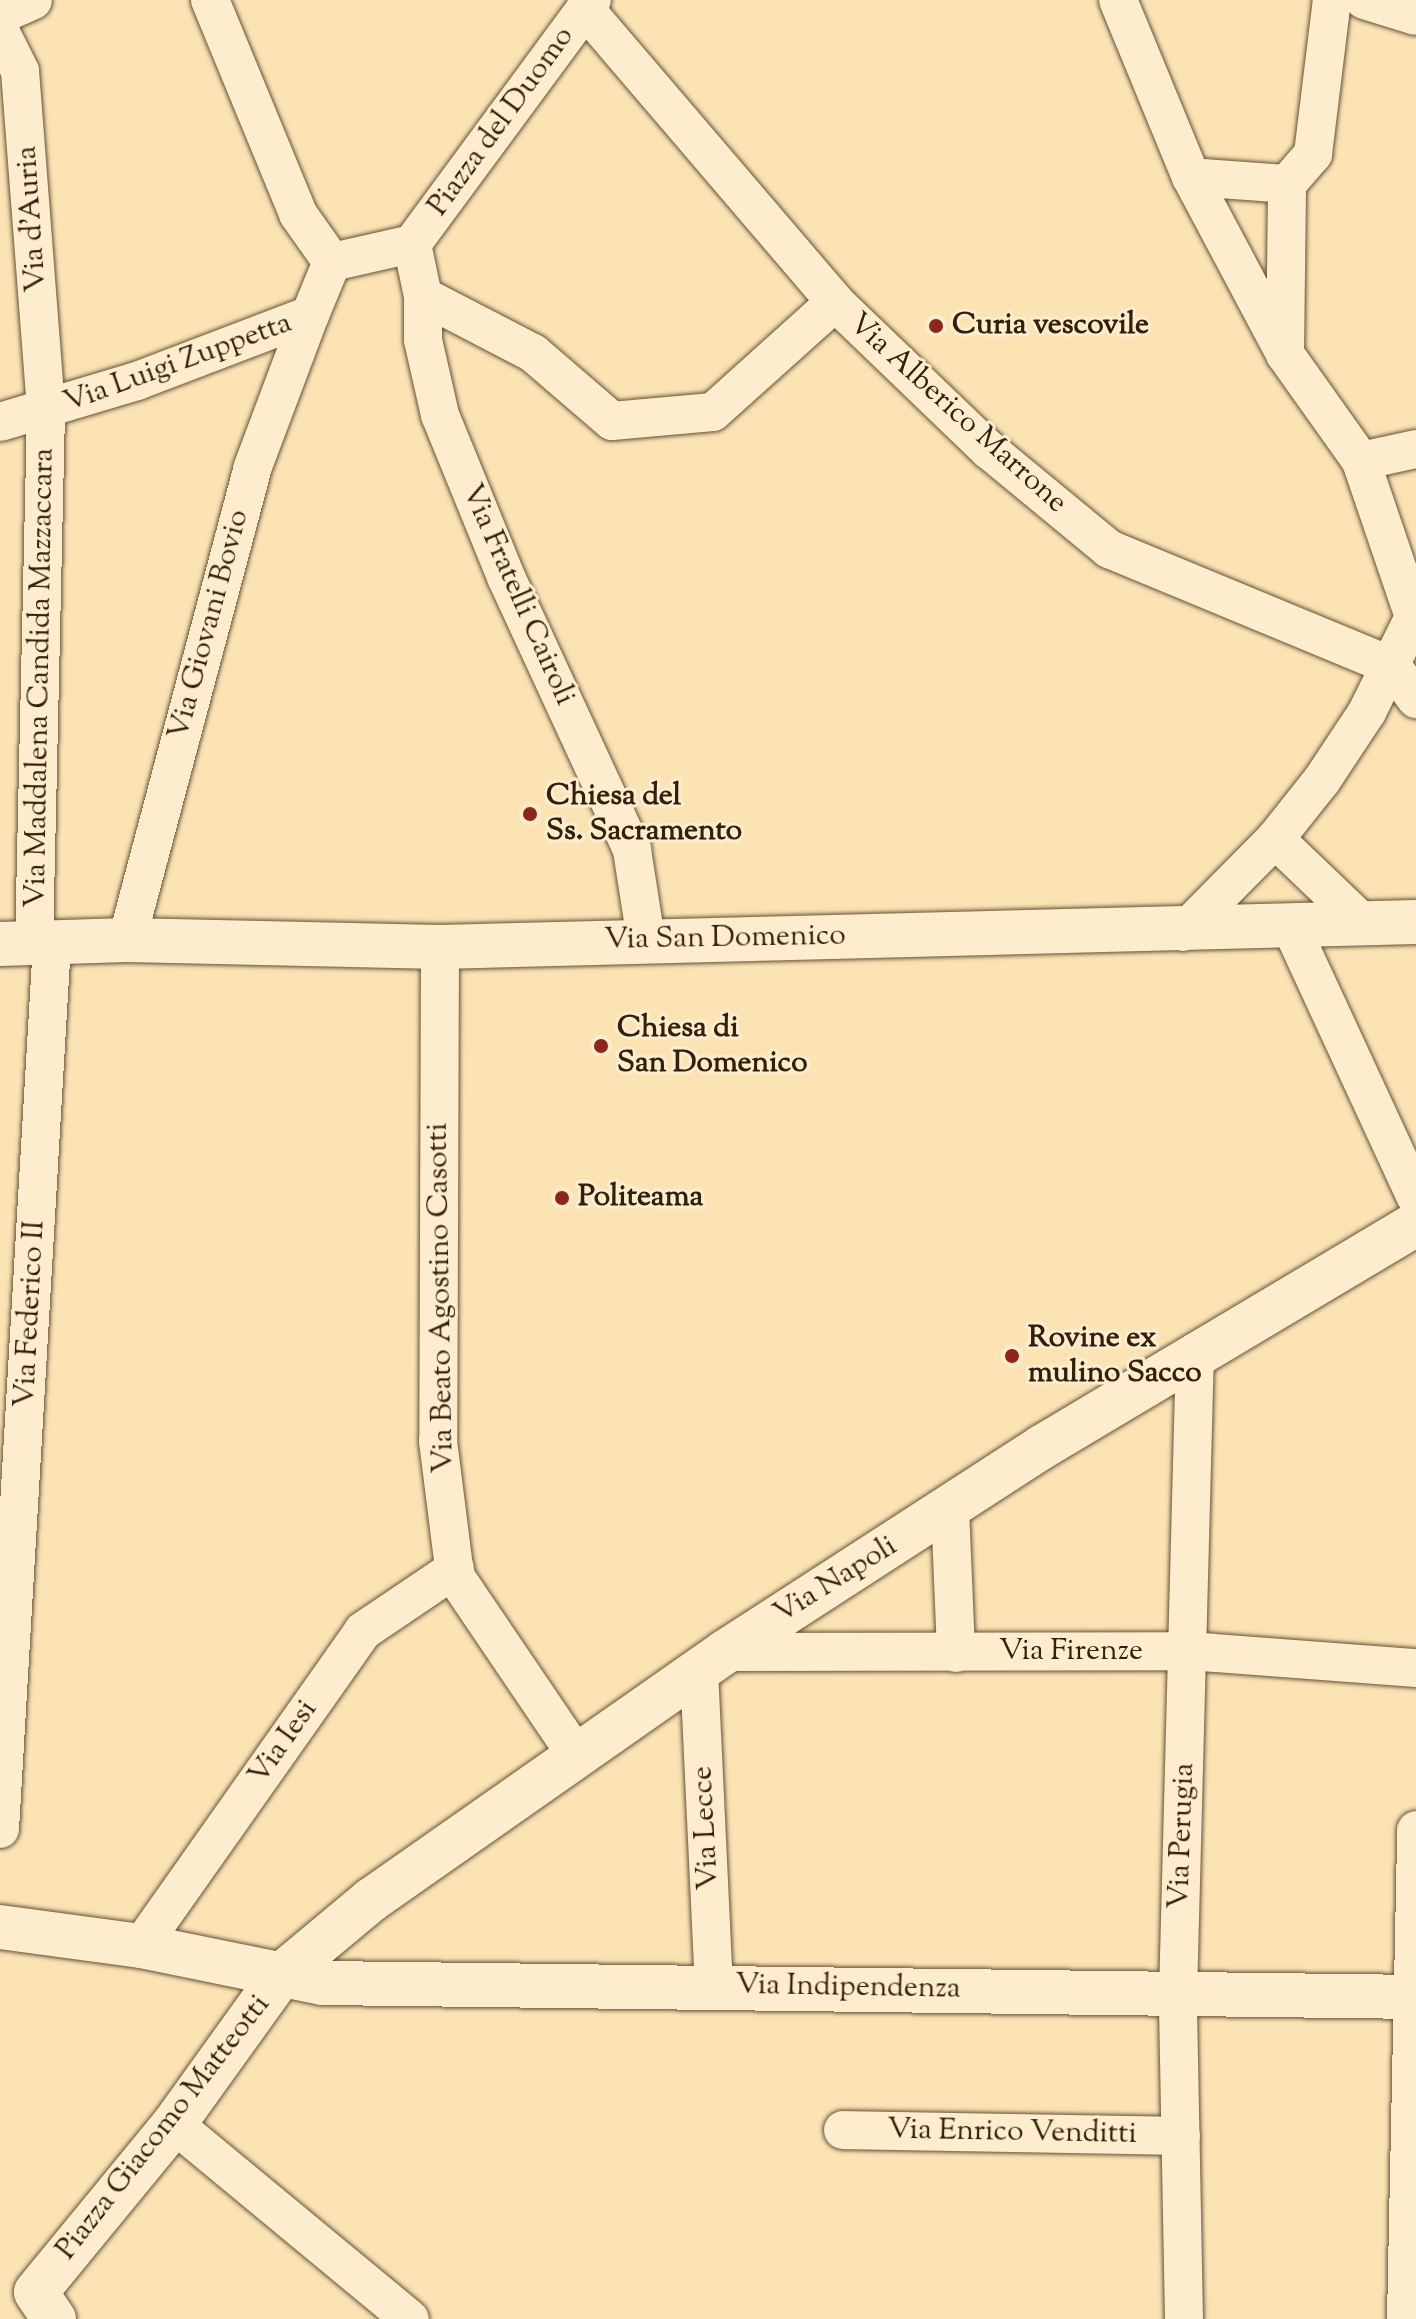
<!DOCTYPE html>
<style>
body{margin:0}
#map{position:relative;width:1416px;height:2319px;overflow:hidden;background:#fbe3b3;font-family:"Sorts Mill Goudy",serif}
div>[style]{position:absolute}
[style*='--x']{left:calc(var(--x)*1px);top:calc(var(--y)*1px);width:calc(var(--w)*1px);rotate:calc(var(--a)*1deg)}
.roads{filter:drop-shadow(0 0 2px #655136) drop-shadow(0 0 2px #655136)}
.street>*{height:38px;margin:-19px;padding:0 19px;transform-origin:19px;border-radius:19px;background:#fcedce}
.secondary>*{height:44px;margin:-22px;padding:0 22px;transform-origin:22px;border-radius:22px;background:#fcedce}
.dots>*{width:22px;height:22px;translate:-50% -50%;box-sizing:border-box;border:4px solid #fcedce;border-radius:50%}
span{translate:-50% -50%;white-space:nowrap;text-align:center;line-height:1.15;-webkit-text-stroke:6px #fcedce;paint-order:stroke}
.street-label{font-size:30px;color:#33200c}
.poi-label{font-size:30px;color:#33200c;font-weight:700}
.left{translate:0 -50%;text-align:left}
</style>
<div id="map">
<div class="roads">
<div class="street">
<i style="--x:210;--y:0;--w:231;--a:67.6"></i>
<i style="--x:298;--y:214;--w:59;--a:54.7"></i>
<i style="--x:1118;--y:0;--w:191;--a:67.6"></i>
<i style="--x:1191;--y:177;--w:194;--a:62"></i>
<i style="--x:1364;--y:0;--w:54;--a:17.1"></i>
<i style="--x:585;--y:9;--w:385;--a:49.5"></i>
<i style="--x:835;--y:302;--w:214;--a:43.9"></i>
<i style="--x:989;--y:450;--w:156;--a:39.5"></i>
<i style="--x:1109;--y:549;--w:306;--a:22.5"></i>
<i style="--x:1392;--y:666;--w:41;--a:54"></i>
<i style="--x:0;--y:15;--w:36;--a:-24"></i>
<i style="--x:0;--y:31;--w:45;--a:63.4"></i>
<i style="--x:20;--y:71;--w:342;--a:85.6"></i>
<i style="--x:46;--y:412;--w:532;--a:91.29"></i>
<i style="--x:1287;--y:184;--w:40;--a:-49"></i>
<i style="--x:1313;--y:154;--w:155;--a:-83"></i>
<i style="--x:412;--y:244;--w:53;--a:78.1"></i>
<i style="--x:423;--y:296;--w:44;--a:90"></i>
<i style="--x:423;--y:340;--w:77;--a:77.2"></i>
<i style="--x:440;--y:415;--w:175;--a:67.8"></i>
<i style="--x:506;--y:577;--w:301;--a:65.2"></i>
<i style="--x:632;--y:850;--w:90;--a:81.1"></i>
<i style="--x:412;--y:244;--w:303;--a:-53.6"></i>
<i style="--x:423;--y:296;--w:124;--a:27.4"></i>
<i style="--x:533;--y:353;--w:104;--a:40.7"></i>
<i style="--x:612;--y:421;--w:101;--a:-5.1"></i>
<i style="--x:713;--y:412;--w:164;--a:-42"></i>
<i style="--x:0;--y:422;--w:143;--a:-16.7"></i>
<i style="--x:137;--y:381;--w:185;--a:-20.9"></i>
<i style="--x:1361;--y:461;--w:56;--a:-12.3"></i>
<i style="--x:1275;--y:839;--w:124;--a:43.7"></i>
<i style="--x:1291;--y:927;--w:298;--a:65.2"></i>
<i style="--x:1183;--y:932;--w:131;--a:-45.3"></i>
<i style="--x:1275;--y:839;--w:75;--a:-51.5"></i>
<i style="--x:1322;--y:780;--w:82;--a:-56.5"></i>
<i style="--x:1367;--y:712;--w:106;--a:-63.7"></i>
<i style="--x:1414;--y:617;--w:165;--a:-108.8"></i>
<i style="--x:1361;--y:461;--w:131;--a:-125.4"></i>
<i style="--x:1285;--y:354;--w:170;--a:-89.3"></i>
<i style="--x:1287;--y:184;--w:96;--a:-175.8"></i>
<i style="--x:127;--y:940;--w:487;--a:-75.1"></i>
<i style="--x:252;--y:469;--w:165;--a:-69.4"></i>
<i style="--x:310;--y:315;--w:57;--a:-67.5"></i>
<i style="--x:332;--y:262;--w:82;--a:-12.7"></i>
<i style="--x:440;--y:947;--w:494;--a:90.2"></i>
<i style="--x:438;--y:1441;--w:136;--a:82.8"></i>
<i style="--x:455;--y:1576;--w:216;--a:55.9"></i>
<i style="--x:950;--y:1508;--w:145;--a:87.6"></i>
<i style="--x:725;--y:1652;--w:464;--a:-0.1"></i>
<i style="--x:1189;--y:1651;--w:228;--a:4.3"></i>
<i style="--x:699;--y:1670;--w:316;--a:87.3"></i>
<i style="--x:0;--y:1829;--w:888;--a:-86.64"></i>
<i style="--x:141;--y:1946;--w:385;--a:-54.8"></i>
<i style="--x:363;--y:1631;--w:111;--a:-34"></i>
<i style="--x:174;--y:2124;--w:306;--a:39.6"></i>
<i style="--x:843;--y:2130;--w:338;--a:1"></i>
<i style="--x:1184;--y:2319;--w:324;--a:-91.1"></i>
<i style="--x:1178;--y:1995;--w:643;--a:-88.49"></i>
<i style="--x:1406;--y:2319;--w:489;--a:-88.8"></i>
</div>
<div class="secondary">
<i style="--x:0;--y:944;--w:127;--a:-1.8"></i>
<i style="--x:127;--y:940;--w:313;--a:1.3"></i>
<i style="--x:440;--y:947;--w:976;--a:-1.47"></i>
<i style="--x:0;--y:1927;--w:142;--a:7.7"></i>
<i style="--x:141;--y:1946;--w:186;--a:11.5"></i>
<i style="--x:323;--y:1983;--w:1093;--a:0.73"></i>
<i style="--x:54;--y:2319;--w:32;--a:-124"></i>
<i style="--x:36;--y:2292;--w:217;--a:-50.6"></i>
<i style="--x:174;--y:2124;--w:183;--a:-54.3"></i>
<i style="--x:281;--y:1975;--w:117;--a:-39.8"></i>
<i style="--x:371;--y:1900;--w:432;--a:-35"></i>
<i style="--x:725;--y:1652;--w:378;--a:-32.9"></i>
<i style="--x:1042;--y:1447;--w:435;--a:-30.8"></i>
</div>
</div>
<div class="dots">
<i style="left:936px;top:326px;background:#8f2418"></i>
<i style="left:530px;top:814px;background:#8f2418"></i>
<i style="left:601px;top:1046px;background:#8f2418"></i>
<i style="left:562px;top:1198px;background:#8f2418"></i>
<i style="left:1012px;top:1356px;background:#8f2418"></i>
</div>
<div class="street-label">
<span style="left:502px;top:122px;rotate:-54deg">Piazza del Duomo</span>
<span style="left:33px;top:219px;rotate:-94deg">Via d'Auria</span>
<span style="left:178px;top:364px;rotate:-20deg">Via Luigi Zuppetta</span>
<span style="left:957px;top:414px;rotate:42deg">Via Alberico Marrone</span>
<span style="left:517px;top:595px;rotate:66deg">Via Fratelli Cairoli</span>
<span style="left:210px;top:625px;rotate:-75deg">Via Giovani Bovio</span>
<span style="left:41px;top:678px;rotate:-89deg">Via Maddalena Candida Mazzaccara</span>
<span style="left:725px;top:939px;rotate:-1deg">Via San Domenico</span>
<span style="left:442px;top:1298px;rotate:-91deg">Via Beato Agostino Casotti</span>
<span style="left:31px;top:1314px;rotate:-87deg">Via Federico II</span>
<span style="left:836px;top:1581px;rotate:-32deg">Via Napoli</span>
<span style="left:1071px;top:1652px">Via Firenze</span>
<span style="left:284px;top:1743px;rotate:-55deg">Via Iesi</span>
<span style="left:707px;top:1828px;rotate:-93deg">Via Lecce</span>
<span style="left:1183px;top:1836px;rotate:-88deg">Via Perugia</span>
<span style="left:848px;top:1988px;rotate:1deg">Via Indipendenza</span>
<span style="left:164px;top:2128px;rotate:-52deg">Piazza Giacomo Matteotti</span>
<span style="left:1012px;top:2133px;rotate:1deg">Via Enrico Venditti</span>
</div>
<div class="poi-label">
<span class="left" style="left:952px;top:326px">Curia vescovile</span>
<span class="left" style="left:546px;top:814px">Chiesa del<br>Ss. Sacramento</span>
<span class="left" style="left:617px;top:1046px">Chiesa di<br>San Domenico</span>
<span class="left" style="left:578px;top:1198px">Politeama</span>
<span class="left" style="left:1028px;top:1356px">Rovine ex<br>mulino Sacco</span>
</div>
</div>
